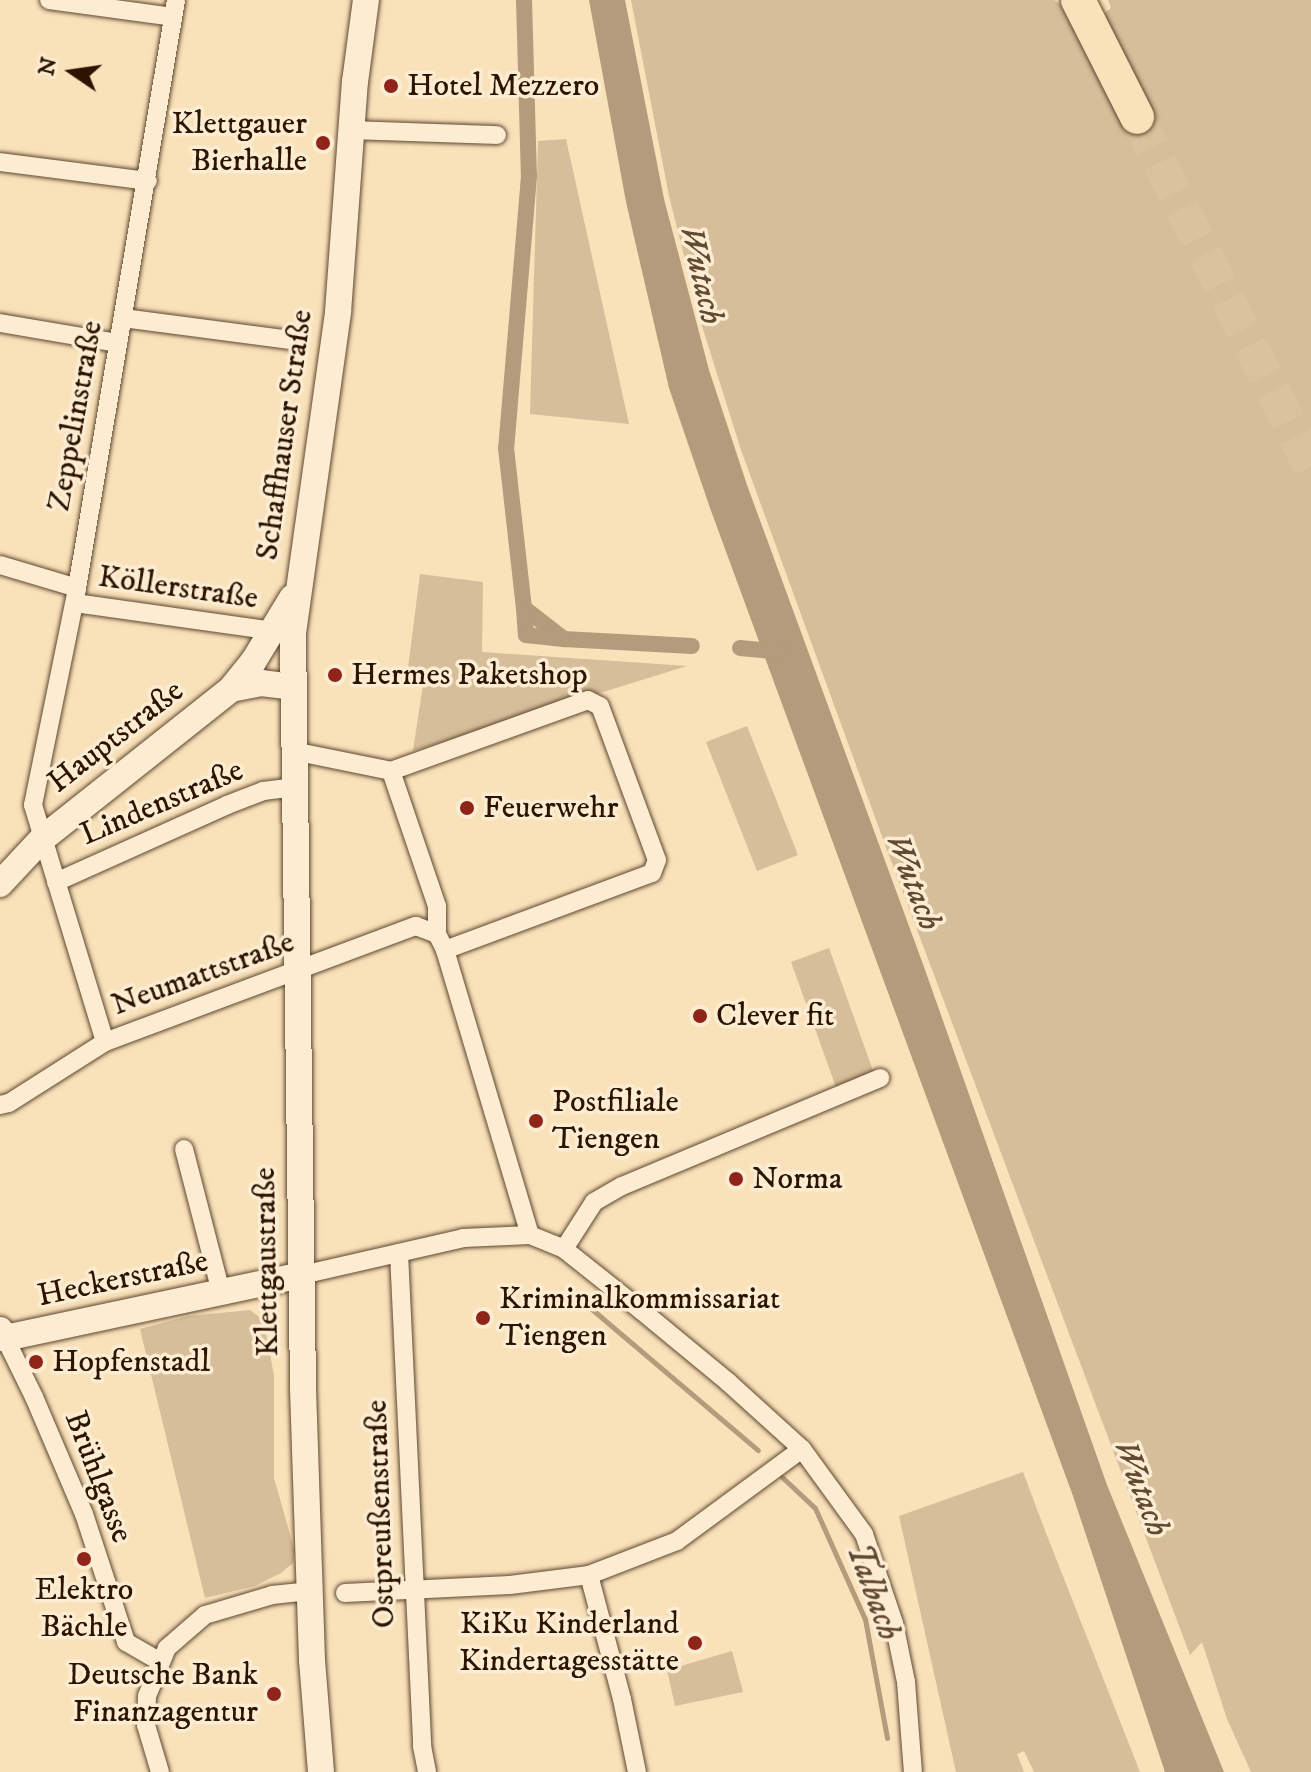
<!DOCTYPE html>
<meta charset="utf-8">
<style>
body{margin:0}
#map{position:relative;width:1311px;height:1772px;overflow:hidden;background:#f9e1ba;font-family:"IM FELL DW Pica",serif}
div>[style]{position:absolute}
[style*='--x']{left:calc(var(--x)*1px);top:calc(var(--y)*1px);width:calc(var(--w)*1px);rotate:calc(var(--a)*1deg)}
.green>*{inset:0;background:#d6be9a}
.water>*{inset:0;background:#b39b7b}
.stream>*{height:5px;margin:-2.5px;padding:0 2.5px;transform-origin:2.5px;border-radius:2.5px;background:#b39b7b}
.canal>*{height:16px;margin:-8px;padding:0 8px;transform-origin:8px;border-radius:8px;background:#b39b7b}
.highway-tunnel>*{height:34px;margin-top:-17px;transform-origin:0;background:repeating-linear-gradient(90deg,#dac29e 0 34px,transparent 0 51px)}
.roads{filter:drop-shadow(0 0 2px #5f472e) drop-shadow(0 0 2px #5f472e)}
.street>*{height:18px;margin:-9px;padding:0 9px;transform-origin:9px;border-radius:9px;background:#fbecd2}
.secondary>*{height:26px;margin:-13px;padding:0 13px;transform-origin:13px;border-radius:13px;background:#fbecd2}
.highway>*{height:34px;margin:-17px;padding:0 17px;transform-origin:17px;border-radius:17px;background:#f9e1ba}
.dots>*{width:22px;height:22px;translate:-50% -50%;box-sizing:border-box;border:4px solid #fbecd2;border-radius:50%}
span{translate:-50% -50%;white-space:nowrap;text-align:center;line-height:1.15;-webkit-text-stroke:7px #fbecd2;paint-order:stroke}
.poi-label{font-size:32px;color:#2c1400}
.left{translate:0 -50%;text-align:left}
.right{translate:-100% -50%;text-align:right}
.street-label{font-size:32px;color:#2c1400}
.water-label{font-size:34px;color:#624a31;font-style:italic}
.north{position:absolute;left:32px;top:32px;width:80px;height:80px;-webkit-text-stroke:6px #fbecd2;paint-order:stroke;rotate:283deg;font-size:22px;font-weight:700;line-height:32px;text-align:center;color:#2c1400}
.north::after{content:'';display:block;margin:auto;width:28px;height:36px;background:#2c1400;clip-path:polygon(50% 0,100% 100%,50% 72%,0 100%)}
</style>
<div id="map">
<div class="green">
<i style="clip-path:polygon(631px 0,1054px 0,1060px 4px,1077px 36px,1111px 8px,1108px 0,1311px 0,1311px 1772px,1251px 1772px,1227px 1719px,1202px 1642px,1190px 1655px,887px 850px,741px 450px,701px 323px,669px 196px)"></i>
<i style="clip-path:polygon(566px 139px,629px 424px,530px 414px,538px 141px)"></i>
<i style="clip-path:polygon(420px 574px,483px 582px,482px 652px,687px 666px,413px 751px,425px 671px,408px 668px)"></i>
<i style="clip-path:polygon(747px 726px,798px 855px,757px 871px,706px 742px)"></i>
<i style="clip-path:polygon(829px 948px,875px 1076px,837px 1090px,791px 962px)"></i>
<i style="clip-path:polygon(250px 1310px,262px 1319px,268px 1342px,274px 1376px,274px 1478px,295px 1552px,293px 1563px,281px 1573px,255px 1586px,205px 1598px,140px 1329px,188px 1316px)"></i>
<i style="clip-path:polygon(1023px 1472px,1046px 1533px,1140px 1772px,1034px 1772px,1024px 1751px,1017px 1754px,1024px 1772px,956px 1772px,899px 1516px)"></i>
<i style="clip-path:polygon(732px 1651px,743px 1692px,675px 1706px,667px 1670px)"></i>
</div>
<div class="water">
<i style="clip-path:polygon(589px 0,625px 0,664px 199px,709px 370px,747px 485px,924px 967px,1107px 1485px,1224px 1772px,1165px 1772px,1073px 1496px,710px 508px,669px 388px,626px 202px)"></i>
</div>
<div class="stream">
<i style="--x:568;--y:1289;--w:249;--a:40.3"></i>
<i style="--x:782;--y:1477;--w:45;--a:43.2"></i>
<i style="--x:815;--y:1508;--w:122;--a:65.8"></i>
<i style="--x:865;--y:1619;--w:121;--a:79.5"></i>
</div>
<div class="canal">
<i style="--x:524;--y:0;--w:176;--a:88.4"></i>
<i style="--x:529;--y:176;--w:273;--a:94.8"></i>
<i style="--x:506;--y:448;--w:161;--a:83.6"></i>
<i style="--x:524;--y:608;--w:51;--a:37.8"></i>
<i style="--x:564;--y:639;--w:128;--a:3.1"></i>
<i style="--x:524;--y:608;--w:27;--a:86"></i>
<i style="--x:526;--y:635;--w:38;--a:6"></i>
<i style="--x:740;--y:648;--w:43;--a:5.3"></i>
</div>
<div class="highway-tunnel">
<i style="--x:1137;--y:117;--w:391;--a:63.6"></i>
</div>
<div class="roads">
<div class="street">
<i style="--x:49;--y:0;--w:125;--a:7.8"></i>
<i style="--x:352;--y:130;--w:145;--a:2"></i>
<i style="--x:0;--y:162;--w:149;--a:7.3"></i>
<i style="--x:123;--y:318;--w:167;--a:7.5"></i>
<i style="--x:0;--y:323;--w:120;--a:9.6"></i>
<i style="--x:0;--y:565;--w:80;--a:16.6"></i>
<i style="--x:75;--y:603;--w:200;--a:8"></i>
<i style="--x:293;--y:751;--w:100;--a:11.5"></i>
<i style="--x:391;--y:771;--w:209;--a:-19.8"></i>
<i style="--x:588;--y:700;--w:13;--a:27"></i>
<i style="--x:600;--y:706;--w:164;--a:69.7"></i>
<i style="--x:657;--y:860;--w:14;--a:111"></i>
<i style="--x:652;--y:873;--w:221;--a:159.6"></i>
<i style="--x:391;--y:771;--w:143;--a:71.2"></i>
<i style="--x:437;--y:906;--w:28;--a:90"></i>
<i style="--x:437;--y:934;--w:18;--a:63"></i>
<i style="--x:445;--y:950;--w:297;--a:73.4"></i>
<i style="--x:56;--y:882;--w:188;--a:-24.2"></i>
<i style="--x:227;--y:805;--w:39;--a:-21"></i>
<i style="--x:263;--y:791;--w:31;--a:-7"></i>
<i style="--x:105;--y:1042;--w:248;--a:-106.9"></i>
<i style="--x:33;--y:805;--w:221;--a:-78.5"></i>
<i style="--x:77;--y:588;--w:596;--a:-80.44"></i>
<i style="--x:0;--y:1105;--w:9;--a:-13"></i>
<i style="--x:9;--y:1103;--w:114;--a:-32.4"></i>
<i style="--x:105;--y:1042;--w:332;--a:-20.5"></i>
<i style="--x:416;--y:926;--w:22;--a:21"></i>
<i style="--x:184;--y:1149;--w:148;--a:75.5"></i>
<i style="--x:564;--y:1249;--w:56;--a:-57.4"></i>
<i style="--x:594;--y:1202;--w:32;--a:-30"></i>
<i style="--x:622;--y:1186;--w:280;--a:-22.7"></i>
<i style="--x:399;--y:1253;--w:494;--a:87.3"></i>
<i style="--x:422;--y:1746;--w:26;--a:79"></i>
<i style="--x:302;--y:1275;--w:165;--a:-12.9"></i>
<i style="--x:463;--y:1238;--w:67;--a:-2.6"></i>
<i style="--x:530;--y:1235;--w:37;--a:22"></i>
<i style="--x:564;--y:1249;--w:100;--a:38.5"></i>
<i style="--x:642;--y:1311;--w:112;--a:39.5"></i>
<i style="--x:728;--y:1382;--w:100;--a:42.2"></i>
<i style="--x:802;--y:1449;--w:105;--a:53.9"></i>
<i style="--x:864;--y:1534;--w:94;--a:71.4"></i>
<i style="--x:894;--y:1623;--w:60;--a:78.5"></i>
<i style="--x:906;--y:1682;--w:90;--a:85.6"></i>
<i style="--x:0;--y:1342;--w:6;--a:-39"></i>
<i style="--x:5;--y:1338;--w:66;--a:63.8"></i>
<i style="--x:34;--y:1397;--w:127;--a:66.9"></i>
<i style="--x:84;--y:1514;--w:135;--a:71.8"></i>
<i style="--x:126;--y:1642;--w:38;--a:30"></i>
<i style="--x:589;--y:1575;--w:128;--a:75.1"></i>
<i style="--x:622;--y:1699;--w:75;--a:78.4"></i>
<i style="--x:345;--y:1593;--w:165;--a:-2.8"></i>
<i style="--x:510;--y:1585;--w:80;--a:-7.2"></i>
<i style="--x:589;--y:1575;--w:94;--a:-21.1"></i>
<i style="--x:677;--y:1541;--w:155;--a:-36.4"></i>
<i style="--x:160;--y:1772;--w:49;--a:-106.6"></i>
<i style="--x:146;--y:1725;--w:29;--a:-88"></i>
<i style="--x:147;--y:1696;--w:52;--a:-67.4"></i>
<i style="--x:167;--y:1648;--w:50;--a:-41"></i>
<i style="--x:205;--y:1615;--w:70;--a:-16.6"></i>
<i style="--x:272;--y:1595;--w:37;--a:-6"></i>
</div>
<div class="secondary">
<i style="--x:231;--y:689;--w:35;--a:-51"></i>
<i style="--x:253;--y:662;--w:75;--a:-58.6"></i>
<i style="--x:0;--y:884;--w:62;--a:-47"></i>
<i style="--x:42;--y:839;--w:241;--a:-38.4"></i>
<i style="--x:231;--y:689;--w:31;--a:-11"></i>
<i style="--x:261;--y:683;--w:32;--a:7"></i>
<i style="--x:0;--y:1330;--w:9;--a:58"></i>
<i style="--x:5;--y:1338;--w:304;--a:-12"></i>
<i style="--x:321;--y:1772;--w:112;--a:-94.6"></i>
<i style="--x:312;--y:1660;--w:273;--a:-91.9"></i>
<i style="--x:303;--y:1387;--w:754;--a:-90.76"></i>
<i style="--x:293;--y:633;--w:324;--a:-82"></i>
<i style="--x:338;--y:312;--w:231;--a:-85.8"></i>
<i style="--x:355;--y:82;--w:83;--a:-82.4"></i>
</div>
<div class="highway">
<i style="--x:1078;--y:0;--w:131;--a:63.2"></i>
</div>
</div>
<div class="dots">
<i style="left:391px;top:86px;background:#8f2418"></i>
<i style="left:323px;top:143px;background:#8f2418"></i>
<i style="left:335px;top:675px;background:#8f2418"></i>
<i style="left:467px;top:808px;background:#8f2418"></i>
<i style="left:700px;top:1016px;background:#8f2418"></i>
<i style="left:536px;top:1121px;background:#8f2418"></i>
<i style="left:736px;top:1179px;background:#8f2418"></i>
<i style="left:483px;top:1318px;background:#8f2418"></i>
<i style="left:36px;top:1362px;background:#8f2418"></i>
<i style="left:84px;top:1559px;background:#8f2418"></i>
<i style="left:695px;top:1643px;background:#8f2418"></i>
<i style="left:274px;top:1694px;background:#8f2418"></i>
</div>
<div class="poi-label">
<span class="left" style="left:407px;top:86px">Hotel Mezzero</span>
<span class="right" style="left:307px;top:143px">Klettgauer<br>Bierhalle</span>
<span class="left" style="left:351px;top:675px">Hermes Paketshop</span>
<span class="left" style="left:483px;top:808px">Feuerwehr</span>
<span class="left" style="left:716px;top:1016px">Clever fit</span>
<span class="left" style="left:552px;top:1121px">Postfiliale<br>Tiengen</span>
<span class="left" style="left:752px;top:1179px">Norma</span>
<span class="left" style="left:499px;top:1318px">Kriminalkommissariat<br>Tiengen</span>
<span class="left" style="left:52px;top:1362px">Hopfenstadl</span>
<span style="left:84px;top:1609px">Elektro<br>Bächle</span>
<span class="right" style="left:679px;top:1643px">KiKu Kinderland<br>Kindertagesstätte</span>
<span class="right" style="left:258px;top:1694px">Deutsche Bank<br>Finanzagentur</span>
</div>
<div class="street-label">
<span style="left:76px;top:416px;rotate:-80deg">Zeppelinstraße</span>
<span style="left:285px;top:435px;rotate:-82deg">Schaffhauser Straße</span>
<span style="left:178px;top:588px;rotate:8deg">Köllerstraße</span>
<span style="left:116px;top:737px;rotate:-38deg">Hauptstraße</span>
<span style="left:162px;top:803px;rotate:-23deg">Lindenstraße</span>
<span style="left:203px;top:974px;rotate:-20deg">Neumattstraße</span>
<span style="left:267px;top:1262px;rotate:-91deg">Klettgaustraße</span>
<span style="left:123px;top:1279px;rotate:-12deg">Heckerstraße</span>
<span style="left:98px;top:1477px;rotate:69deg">Brühlgasse</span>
<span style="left:381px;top:1514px;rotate:-92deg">Ostpreußenstraße</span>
</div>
<div class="water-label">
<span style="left:701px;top:275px;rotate:77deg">Wutach</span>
<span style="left:913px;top:882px;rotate:69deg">Wutach</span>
<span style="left:1141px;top:1488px;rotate:69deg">Wutach</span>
<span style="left:873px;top:1592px;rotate:70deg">Talbach</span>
</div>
<div class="north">N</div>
</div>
